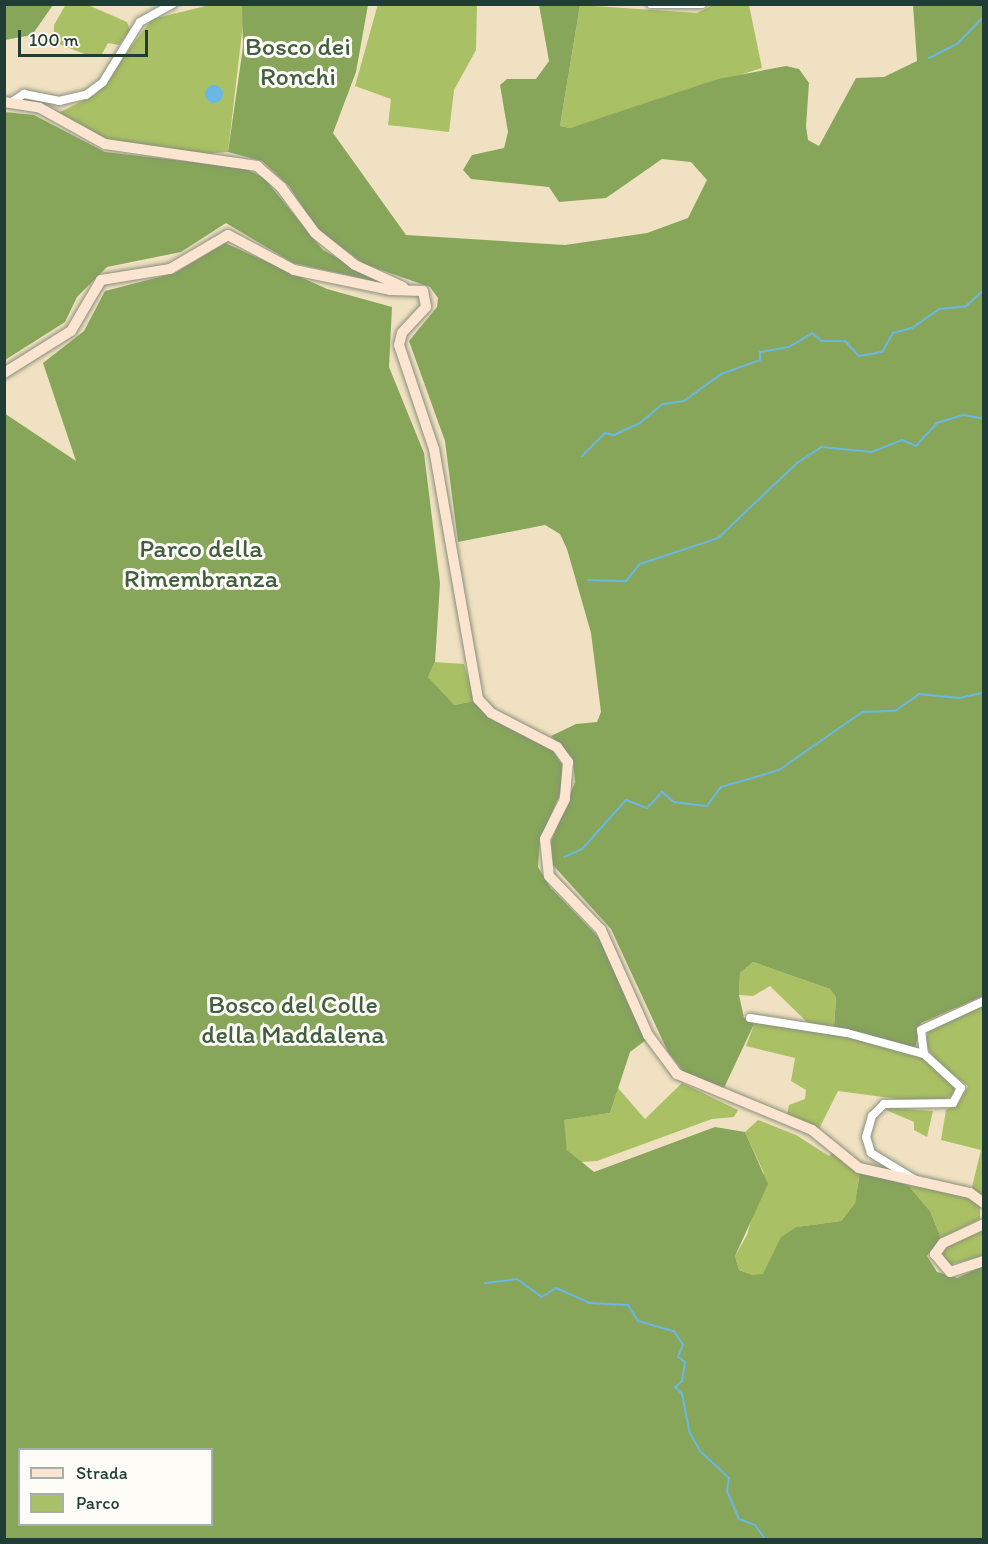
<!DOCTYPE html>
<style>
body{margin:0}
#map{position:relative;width:988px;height:1544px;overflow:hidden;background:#f0e1c2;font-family:Itim,sans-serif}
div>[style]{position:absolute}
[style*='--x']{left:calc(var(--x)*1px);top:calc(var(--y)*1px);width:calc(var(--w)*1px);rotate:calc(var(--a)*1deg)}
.green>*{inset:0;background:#aac064}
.forest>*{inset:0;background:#87a65a}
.water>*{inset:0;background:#69b8e4}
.round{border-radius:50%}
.stream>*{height:2px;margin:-1px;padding:0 1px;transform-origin:1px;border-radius:1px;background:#69b8e4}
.roads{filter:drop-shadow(0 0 2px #888f7b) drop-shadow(0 0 2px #888f7b)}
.street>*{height:8px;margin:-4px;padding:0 4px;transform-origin:4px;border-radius:4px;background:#fff}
.secondary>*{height:10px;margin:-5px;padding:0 5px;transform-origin:5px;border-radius:5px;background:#fce5d0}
span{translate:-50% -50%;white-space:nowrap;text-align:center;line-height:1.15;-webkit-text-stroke:6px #fdfcf7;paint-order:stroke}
.park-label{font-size:26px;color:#425e40}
.frame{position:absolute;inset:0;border:6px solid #1f3d34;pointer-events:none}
.legend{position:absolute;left:18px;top:1448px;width:195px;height:78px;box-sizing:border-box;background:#fdfcf7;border:2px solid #a4b0a9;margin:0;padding:8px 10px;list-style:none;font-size:18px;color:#1f3d34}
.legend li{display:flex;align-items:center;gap:12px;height:30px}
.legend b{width:30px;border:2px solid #a4b0a9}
.scale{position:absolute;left:18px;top:30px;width:130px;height:27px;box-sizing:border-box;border:3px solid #1f3d34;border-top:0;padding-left:8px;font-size:18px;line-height:21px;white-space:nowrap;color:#1f3d34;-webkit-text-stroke:4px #fdfcf7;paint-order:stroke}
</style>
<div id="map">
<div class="green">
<i style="clip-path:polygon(66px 4px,88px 5px,127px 22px,130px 30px,119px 45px,108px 43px,101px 56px,92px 57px,54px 42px,54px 25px)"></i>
<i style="clip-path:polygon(378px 4px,477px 5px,476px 50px,454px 90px,449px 132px,388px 125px,391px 99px,355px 86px)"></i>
<i style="clip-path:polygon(210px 5px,242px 5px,244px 15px,228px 152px,204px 154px,103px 139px,58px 113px,95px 95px,152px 19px)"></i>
<i style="clip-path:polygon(580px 5px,697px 13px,713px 5px,749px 5px,762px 68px,570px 128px,560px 126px)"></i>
<i style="clip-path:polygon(435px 662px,464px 664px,475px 701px,454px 705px,440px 695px,428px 677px)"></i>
<i style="clip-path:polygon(753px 962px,830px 989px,836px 996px,834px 1028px,809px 1024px,770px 986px,753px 996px,739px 995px,740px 973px)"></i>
<i style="clip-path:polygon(983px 1005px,983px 1197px,971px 1191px,981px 1150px,941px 1140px,946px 1110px,958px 1104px,968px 1086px,937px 1062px,925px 1044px,930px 1027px)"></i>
<i style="clip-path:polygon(755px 1022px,855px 1037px,919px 1056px,954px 1084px,954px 1094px,936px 1104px,838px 1091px,819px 1129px,787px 1115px,789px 1105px,805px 1099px,806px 1090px,791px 1081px,795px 1058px,746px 1046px)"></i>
<i style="clip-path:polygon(682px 1083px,738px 1110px,734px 1117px,712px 1119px,597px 1161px,581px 1162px,567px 1150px,563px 1120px,610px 1113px,618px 1088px,645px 1119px)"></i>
<i style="clip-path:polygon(890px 1108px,933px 1111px,927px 1137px,914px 1130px,914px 1122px,886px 1110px)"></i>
<i style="clip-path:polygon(758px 1120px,796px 1135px,829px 1156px,833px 1152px,860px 1172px,855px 1203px,841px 1221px,796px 1227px,763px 1275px,753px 1275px,739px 1270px,735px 1256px,747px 1235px,764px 1173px,745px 1132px)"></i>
<i style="clip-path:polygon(908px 1185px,966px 1197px,980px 1205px,980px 1219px,941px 1238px,930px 1211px)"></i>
<i style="clip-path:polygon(983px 1230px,983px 1256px,948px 1265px,942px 1254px,947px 1247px)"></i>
</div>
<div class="forest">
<i style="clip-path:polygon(5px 4px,53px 4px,53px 5px,32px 35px,5px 40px)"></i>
<i style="clip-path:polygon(242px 5px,368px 5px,356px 72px,333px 133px,406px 235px,565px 245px,647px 233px,688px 218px,707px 180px,691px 162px,662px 159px,606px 198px,559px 202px,549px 187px,471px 179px,463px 170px,472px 155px,504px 148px,508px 132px,500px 85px,507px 79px,536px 79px,549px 61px,539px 5px,580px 5px,560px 126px,570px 128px,718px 79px,786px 66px,799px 69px,809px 83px,806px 126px,808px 140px,819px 146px,856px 78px,884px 77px,917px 61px,913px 5px,983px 5px,983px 996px,921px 1023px,915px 1049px,834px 1028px,836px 997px,830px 989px,753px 962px,740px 973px,739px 995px,744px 1018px,755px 1022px,723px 1090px,684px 1072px,668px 1052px,611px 929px,553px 865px,551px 842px,575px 782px,573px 759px,551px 736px,576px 724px,597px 722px,601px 712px,591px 633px,567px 549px,560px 534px,545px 525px,458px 542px,445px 441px,409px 341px,437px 307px,438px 298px,430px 287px,364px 264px,317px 229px,289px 186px,262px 161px,228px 152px,243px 47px)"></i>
<i style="clip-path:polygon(5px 112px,34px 115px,105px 152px,244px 168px,264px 178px,323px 250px,384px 283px,293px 263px,226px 223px,181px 252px,107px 267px,77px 297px,65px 322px,5px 360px)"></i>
<i style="clip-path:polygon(evenodd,225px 243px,327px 289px,392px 307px,389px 367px,424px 453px,440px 583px,435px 662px,428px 677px,454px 705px,475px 701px,491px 719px,553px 751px,563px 766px,563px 787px,540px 840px,538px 867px,550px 887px,601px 940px,646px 1040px,630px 1052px,610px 1113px,564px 1120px,567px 1150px,594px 1172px,715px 1127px,745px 1132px,768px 1184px,735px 1256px,739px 1270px,753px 1275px,763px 1274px,781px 1237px,796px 1227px,841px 1221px,855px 1203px,860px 1172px,908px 1185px,930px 1211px,941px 1238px,927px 1256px,937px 1272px,957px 1278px,983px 1266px,983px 1539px,5px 1539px,4px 413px,76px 461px,43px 363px,84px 331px,105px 291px,175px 273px,225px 243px,20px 1450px,212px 1450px,212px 1524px,20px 1524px,20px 1450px)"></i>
</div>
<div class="water">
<i class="round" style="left:205px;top:85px;width:18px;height:18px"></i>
</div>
<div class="stream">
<i style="--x:929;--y:58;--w:33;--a:-27"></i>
<i style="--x:958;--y:43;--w:37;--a:-46"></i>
<i style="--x:582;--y:456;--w:33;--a:-45"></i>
<i style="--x:605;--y:433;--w:9;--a:13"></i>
<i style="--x:614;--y:435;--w:29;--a:-25"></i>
<i style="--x:640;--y:423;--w:30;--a:-40"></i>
<i style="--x:663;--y:404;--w:21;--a:-8"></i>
<i style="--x:684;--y:401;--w:46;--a:-36.1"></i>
<i style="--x:721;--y:374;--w:41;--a:-19.7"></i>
<i style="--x:760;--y:360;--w:8;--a:-90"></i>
<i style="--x:760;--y:352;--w:29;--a:-10"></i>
<i style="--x:789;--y:347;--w:27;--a:-31"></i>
<i style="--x:812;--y:333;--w:13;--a:39"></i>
<i style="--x:822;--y:341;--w:23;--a:0"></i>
<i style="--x:845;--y:341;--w:21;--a:47"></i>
<i style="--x:859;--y:356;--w:23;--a:-10"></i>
<i style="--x:882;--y:352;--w:22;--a:-60"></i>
<i style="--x:893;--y:333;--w:20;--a:-15"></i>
<i style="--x:912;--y:328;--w:33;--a:-35"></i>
<i style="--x:939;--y:309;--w:27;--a:-6"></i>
<i style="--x:966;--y:306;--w:24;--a:-42"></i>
<i style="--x:588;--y:580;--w:38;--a:2"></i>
<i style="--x:626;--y:581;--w:22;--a:-51"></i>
<i style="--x:640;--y:564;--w:82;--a:-18.4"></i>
<i style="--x:718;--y:538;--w:109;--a:-43.5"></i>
<i style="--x:797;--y:463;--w:30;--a:-33"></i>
<i style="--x:822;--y:447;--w:49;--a:5.8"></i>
<i style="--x:871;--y:452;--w:33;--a:-21"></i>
<i style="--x:902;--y:440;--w:15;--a:23"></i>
<i style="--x:916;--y:446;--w:31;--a:-48"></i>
<i style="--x:937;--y:423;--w:28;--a:-17"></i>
<i style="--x:964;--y:415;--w:20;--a:11"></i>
<i style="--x:564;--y:857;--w:20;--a:-24"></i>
<i style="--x:582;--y:849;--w:66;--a:-48.1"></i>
<i style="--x:626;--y:800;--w:22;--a:21"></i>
<i style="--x:647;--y:808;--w:22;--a:-47"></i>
<i style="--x:662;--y:792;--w:16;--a:40"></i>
<i style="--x:674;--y:802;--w:33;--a:7"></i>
<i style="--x:707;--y:806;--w:24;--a:-54"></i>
<i style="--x:721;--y:787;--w:60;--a:-16.3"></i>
<i style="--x:779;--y:770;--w:101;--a:-34.9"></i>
<i style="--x:862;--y:712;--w:33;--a:-2"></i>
<i style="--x:895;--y:711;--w:29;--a:-35"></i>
<i style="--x:919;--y:694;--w:40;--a:5.7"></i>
<i style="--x:959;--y:698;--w:24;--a:-12"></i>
<i style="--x:485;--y:1283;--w:32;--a:-7"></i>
<i style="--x:517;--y:1279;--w:31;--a:36"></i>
<i style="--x:542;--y:1297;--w:17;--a:-33"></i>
<i style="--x:556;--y:1288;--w:36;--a:24"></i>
<i style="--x:589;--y:1303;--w:39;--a:3"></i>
<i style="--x:628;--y:1305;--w:19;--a:58"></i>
<i style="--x:638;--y:1321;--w:37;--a:16"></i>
<i style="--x:674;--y:1331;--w:17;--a:57"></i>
<i style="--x:683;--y:1345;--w:13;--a:113"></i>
<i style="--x:678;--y:1357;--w:9;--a:36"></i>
<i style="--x:685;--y:1362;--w:19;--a:99"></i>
<i style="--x:682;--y:1381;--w:9;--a:139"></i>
<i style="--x:675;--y:1387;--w:10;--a:45"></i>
<i style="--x:682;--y:1394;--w:38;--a:79"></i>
<i style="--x:689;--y:1431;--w:23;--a:61"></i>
<i style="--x:700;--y:1451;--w:40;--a:43"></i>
<i style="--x:729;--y:1478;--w:13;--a:99"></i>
<i style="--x:727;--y:1491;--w:30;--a:67"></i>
<i style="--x:739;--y:1519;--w:17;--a:21"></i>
<i style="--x:755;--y:1525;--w:19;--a:54"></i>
</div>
<div class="roads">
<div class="street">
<i style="--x:651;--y:4;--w:51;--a:0"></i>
<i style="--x:10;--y:103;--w:17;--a:-33"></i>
<i style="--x:24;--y:94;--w:36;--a:11"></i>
<i style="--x:59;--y:101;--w:28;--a:-13"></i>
<i style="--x:86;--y:95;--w:21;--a:-37"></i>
<i style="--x:103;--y:82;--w:70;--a:-58.3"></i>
<i style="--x:140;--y:22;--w:38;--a:-29"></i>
<i style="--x:750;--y:1018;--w:98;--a:8.8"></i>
<i style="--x:847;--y:1033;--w:80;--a:15.3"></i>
<i style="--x:917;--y:1181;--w:54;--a:-148.7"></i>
<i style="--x:871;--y:1153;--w:17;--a:-107"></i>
<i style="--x:866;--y:1137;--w:22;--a:-74"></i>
<i style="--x:872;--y:1116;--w:17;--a:-45"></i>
<i style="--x:884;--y:1104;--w:69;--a:-0.8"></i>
<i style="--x:953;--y:1103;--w:17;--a:-62"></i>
<i style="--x:961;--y:1088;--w:50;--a:-137.4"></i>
<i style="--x:924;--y:1054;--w:24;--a:-97"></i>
<i style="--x:921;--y:1030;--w:69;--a:-24.7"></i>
</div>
<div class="secondary">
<i style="--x:4;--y:102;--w:36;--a:9"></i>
<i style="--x:40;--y:108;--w:74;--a:29"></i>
<i style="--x:105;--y:144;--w:154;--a:8.2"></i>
<i style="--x:257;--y:166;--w:32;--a:41"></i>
<i style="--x:281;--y:187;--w:57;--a:53.5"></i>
<i style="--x:315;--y:233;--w:51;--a:38.7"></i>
<i style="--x:355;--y:265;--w:53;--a:24.6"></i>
<i style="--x:4;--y:373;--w:79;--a:-32.1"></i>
<i style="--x:71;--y:331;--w:59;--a:-59.5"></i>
<i style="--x:101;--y:280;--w:70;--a:-9.1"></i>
<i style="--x:170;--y:269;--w:67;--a:-30.4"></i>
<i style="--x:228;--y:235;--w:75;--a:27.9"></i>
<i style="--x:294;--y:270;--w:99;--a:11.7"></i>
<i style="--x:391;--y:290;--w:32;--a:2"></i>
<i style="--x:423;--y:291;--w:16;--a:79"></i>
<i style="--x:426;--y:307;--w:35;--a:133"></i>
<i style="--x:402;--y:333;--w:12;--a:104"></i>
<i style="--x:399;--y:345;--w:110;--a:71.4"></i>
<i style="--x:434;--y:449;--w:254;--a:80"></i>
<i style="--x:478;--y:699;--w:19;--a:47"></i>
<i style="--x:491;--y:713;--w:74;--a:27.3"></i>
<i style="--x:557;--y:747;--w:19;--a:54"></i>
<i style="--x:568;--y:762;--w:37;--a:95"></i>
<i style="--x:565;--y:799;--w:45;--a:116.6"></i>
<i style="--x:545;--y:839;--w:37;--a:84"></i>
<i style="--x:549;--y:876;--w:75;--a:46.1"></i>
<i style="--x:601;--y:930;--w:115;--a:65.9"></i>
<i style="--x:648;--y:1035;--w:49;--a:53.4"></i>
<i style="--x:677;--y:1074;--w:146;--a:22.5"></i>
<i style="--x:812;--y:1130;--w:60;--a:39"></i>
<i style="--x:859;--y:1168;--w:114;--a:12.7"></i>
<i style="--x:970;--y:1193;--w:17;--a:36"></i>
<i style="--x:984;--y:1224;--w:45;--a:155.1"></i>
<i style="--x:943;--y:1243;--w:14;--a:126"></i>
<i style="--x:935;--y:1254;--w:23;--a:50"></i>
<i style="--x:950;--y:1272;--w:36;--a:-18"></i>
</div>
</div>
<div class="park-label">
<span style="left:298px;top:62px">Bosco dei<br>Ronchi</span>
<span style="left:201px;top:564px">Parco della<br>Rimembranza</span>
<span style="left:293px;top:1020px">Bosco del Colle<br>della Maddalena</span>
</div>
<div class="frame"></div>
<ul class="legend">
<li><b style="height:8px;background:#fce5d0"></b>Strada</li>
<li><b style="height:16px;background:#aac064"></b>Parco</li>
</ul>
<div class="scale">100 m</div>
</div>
